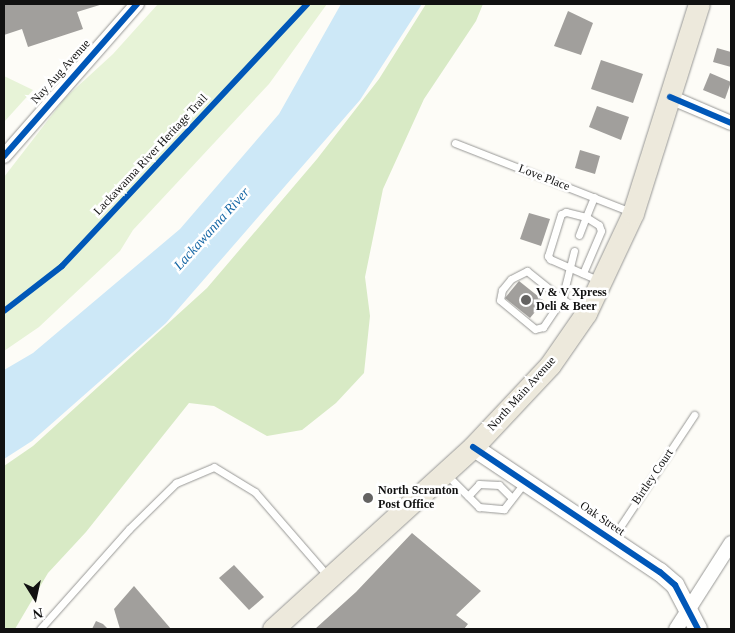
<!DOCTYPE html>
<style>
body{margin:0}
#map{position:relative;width:735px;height:633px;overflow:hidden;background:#fdfcf7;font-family:"Times New Roman",serif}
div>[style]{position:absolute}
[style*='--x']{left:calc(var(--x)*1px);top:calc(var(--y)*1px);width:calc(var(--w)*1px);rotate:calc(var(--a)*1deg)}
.green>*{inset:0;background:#e7f3d7}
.forest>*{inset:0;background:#d8eac5}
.water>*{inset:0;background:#cde8f7}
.building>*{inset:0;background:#a19f9c}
.roads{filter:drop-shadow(0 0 1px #979795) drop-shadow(0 0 1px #979795)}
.service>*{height:7px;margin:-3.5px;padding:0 3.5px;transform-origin:3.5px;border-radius:3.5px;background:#fffffe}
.minor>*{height:14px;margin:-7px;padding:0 7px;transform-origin:7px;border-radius:7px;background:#fffffe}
.tertiary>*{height:18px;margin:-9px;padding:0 9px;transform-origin:9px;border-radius:9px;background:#fffffe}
.primary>*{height:21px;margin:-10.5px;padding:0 10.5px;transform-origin:10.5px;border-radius:10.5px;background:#ede9dc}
.cycleway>*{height:6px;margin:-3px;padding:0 3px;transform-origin:3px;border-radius:3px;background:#0057b8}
.dots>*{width:14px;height:14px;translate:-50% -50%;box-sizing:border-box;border:2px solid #fff;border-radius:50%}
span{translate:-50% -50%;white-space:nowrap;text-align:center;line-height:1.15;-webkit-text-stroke:5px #fff;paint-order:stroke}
.street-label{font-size:12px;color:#111}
.poi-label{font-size:12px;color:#111;font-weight:700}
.left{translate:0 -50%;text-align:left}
.water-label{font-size:14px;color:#1768a6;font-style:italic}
.frame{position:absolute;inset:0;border:5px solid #111;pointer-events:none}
.north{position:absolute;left:10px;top:573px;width:50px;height:50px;-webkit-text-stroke:4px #fff;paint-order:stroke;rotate:170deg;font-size:14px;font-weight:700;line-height:20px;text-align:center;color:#111}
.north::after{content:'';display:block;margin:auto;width:18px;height:22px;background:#111;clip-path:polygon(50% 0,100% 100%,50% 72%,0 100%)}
</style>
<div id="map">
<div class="green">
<i style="clip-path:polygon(158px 4px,327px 4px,269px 84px,133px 230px,120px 251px,39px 327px,4px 351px,4px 177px,65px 98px,113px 54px)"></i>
<i style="clip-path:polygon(4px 76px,33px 90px,4px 122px)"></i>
</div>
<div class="forest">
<i style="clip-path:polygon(426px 4px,483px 4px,476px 21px,424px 99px,383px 189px,365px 277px,370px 316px,364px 373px,336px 403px,302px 430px,267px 436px,214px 406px,189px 403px,86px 532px,48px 573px,15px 629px,4px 629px,4px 466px,33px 446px,207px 288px,317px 159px,379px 79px)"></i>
</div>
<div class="water">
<i style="clip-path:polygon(341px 4px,422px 4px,360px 100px,166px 323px,32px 441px,4px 459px,4px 370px,33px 353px,180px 229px,279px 114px)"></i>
</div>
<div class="building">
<i style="clip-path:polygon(4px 4px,103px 4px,77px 12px,83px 29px,28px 47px,22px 29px,4px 35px)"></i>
<i style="clip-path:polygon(568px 11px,593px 23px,581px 55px,554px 46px)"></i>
<i style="clip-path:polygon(717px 48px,731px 52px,731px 67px,713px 62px)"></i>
<i style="clip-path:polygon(601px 60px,643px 74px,633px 103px,591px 89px)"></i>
<i style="clip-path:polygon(710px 73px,731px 82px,725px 99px,703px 90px)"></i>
<i style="clip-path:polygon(597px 106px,629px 117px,621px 140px,589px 127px)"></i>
<i style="clip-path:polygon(580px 150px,600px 156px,595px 174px,575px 168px)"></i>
<i style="clip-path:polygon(529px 213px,550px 219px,541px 246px,520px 239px)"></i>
<i style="clip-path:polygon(519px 281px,544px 301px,530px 318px,505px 298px)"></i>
<i style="clip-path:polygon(412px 533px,481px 591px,456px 615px,468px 624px,464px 629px,315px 629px,356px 592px)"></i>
<i style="clip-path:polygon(234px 565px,264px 597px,249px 610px,219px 578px)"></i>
<i style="clip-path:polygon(134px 586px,171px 629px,120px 629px,114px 609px)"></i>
<i style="clip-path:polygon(96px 621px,103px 624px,108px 629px,92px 629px)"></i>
</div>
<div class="roads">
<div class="service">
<i style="--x:455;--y:143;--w:189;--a:21.4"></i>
<i style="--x:594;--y:197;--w:22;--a:112"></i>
<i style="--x:586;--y:217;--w:21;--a:-166"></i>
<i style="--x:566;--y:212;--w:5;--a:158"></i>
<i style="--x:561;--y:214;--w:44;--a:107.2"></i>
<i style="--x:548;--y:256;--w:4;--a:56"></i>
<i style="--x:550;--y:259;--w:55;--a:23.7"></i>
<i style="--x:579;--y:235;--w:19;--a:-69"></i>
<i style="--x:586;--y:217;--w:15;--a:32"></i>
<i style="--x:599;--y:225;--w:6;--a:72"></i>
<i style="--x:601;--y:231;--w:46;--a:113.2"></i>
<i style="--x:574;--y:251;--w:49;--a:104"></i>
<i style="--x:562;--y:299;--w:34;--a:124"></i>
<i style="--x:543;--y:327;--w:8;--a:166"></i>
<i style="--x:535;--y:329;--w:45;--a:-140.4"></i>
<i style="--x:500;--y:300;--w:10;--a:-79"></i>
<i style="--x:502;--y:290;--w:14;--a:-51"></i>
<i style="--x:511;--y:279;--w:18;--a:-27"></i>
<i style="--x:527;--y:271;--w:45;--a:38.7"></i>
<i style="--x:562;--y:299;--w:26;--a:31"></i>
<i style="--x:446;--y:474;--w:47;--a:45"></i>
<i style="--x:479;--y:507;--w:25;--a:5"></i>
<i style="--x:504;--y:509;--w:34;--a:-52"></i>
<i style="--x:468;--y:496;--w:16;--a:-47"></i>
<i style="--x:479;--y:484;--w:20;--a:3"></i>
<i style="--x:499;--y:485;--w:18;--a:45"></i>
<i style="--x:612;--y:539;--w:149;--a:-56.5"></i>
<i style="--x:40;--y:629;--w:134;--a:-48.3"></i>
<i style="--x:129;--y:529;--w:66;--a:-44.4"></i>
<i style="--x:176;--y:483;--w:41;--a:-22.8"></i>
<i style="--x:214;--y:467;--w:48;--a:31.4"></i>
<i style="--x:255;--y:492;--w:110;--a:49.1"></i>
</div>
<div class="minor">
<i style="--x:670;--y:97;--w:66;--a:23.1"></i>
<i style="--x:4;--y:156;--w:202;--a:-48.8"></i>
<i style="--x:676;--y:629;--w:102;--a:-57.4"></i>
</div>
<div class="tertiary">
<i style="--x:473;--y:447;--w:225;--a:33.8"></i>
<i style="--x:660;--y:572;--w:20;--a:41"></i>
<i style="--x:675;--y:585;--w:50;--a:62.4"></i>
</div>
<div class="primary">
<i style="--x:273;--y:629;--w:270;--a:-42.3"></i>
<i style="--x:473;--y:447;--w:112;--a:-46.8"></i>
<i style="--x:550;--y:365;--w:63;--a:-55.3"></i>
<i style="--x:586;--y:313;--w:110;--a:-64.8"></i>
<i style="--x:633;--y:213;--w:219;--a:-72.5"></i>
</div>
</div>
<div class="cycleway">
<i style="--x:670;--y:97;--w:66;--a:23.1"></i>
<i style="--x:4;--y:156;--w:202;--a:-48.8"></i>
<i style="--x:4;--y:311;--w:73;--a:-37.8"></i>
<i style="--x:62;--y:266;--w:359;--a:-46.9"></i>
<i style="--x:473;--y:447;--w:225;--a:33.8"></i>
<i style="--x:660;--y:572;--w:20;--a:41"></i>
<i style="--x:675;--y:585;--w:50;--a:62.4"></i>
</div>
<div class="dots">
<i style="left:526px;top:300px;background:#646362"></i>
<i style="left:368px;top:498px;background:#646362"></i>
</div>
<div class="street-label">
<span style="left:61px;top:72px;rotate:-48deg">Nay Aug Avenue</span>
<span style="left:151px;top:155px;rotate:-47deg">Lackawanna River Heritage Trail</span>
<span style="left:544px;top:178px;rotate:21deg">Love Place</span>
<span style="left:522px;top:394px;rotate:-48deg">North Main Avenue</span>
<span style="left:653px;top:477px;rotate:-56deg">Birtley Court</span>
<span style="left:602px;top:519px;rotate:34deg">Oak Street</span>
</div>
<div class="poi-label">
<span class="left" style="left:536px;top:300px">V &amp; V Xpress<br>Deli &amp; Beer</span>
<span class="left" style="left:378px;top:498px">North Scranton<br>Post Office</span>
</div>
<div class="water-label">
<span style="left:212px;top:229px;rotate:-48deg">Lackawanna River</span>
</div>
<div class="frame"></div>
<div class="north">N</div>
</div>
